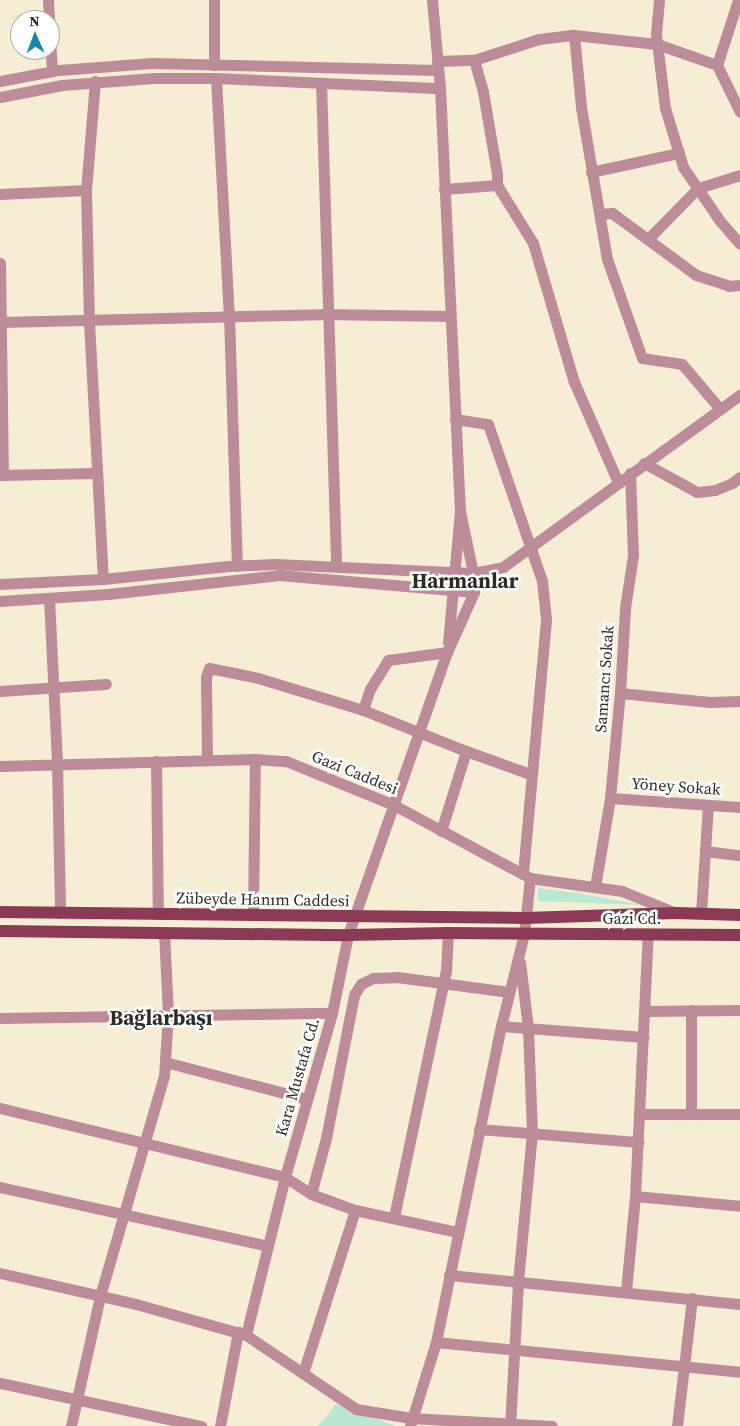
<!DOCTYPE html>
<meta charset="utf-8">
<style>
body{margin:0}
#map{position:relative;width:740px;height:1426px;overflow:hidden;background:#f5edd4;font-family:"Source Serif 4",serif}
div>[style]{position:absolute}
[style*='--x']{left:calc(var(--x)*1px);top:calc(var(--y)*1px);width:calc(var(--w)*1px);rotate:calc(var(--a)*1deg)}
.green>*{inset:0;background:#bbe8d0}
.minor>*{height:11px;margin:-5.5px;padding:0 5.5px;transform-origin:5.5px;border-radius:5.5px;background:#bc8c98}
.major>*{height:12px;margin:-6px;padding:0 6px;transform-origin:6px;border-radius:6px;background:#8a3a54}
span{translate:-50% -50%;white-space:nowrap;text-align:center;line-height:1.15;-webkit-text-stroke:5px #fff;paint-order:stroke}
.street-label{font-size:16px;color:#2f2c23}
.district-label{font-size:21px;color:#2f2c23;font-weight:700}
.north{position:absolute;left:10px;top:10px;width:50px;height:50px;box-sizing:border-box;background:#fff;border:1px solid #acaba7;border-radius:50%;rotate:358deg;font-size:14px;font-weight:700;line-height:20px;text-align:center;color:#2f2c23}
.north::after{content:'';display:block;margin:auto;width:18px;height:22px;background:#1886ad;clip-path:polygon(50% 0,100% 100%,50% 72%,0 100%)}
</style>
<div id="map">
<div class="green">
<i style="clip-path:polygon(538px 888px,577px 893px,642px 905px,538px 901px)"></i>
<i style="clip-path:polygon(336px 1404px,396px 1426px,318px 1426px)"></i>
</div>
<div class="minor">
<i style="--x:48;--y:0;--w:20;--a:87"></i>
<i style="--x:214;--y:0;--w:65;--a:90"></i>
<i style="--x:432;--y:0;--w:88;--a:84.8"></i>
<i style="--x:440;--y:88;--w:423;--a:87.3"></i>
<i style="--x:460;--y:511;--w:132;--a:95.2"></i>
<i style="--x:659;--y:0;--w:34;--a:95"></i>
<i style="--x:656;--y:34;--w:75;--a:83.1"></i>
<i style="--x:665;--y:108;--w:62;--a:73"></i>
<i style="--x:683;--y:167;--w:65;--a:55.6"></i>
<i style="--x:720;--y:221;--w:30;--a:49"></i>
<i style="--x:738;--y:0;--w:68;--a:107.9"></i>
<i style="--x:717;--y:65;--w:52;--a:63.9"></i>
<i style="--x:574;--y:35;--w:72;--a:84.4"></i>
<i style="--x:581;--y:107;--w:154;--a:80.3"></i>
<i style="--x:607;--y:259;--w:105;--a:70.5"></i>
<i style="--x:642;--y:358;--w:40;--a:8.5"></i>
<i style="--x:682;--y:364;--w:59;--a:49.8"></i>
<i style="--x:50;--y:41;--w:30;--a:86"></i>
<i style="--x:474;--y:60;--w:33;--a:74"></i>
<i style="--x:483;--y:92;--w:83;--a:80.3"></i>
<i style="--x:497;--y:174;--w:11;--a:90"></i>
<i style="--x:497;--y:185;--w:68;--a:58.2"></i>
<i style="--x:533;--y:243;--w:145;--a:73.6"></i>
<i style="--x:574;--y:382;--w:109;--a:66.3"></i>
<i style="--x:437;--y:61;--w:37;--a:-2"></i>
<i style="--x:474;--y:60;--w:68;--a:-17.9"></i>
<i style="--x:539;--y:39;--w:35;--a:-7"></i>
<i style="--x:574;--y:35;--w:83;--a:6.2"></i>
<i style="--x:657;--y:44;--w:64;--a:19.3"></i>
<i style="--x:216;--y:78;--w:237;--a:86.9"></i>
<i style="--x:229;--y:315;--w:251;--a:88.2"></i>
<i style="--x:0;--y:81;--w:60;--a:-10.6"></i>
<i style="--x:59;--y:70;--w:93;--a:-4.3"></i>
<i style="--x:152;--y:63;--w:285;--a:1.4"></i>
<i style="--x:95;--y:81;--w:109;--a:94.7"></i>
<i style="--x:86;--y:190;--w:132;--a:88.7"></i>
<i style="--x:89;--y:322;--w:257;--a:86.9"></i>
<i style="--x:321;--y:83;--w:483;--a:88.2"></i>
<i style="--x:0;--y:97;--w:63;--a:-11"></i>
<i style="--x:62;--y:85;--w:92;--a:-4.4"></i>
<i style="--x:154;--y:78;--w:62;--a:0"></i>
<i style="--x:216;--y:78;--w:224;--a:2.6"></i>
<i style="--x:591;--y:172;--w:90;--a:-12.2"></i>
<i style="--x:444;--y:189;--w:53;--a:-4.3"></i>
<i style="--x:0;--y:194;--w:86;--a:-2.7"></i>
<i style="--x:600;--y:214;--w:12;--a:-5"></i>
<i style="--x:612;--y:213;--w:104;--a:36.4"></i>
<i style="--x:696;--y:275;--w:35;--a:18"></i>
<i style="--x:729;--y:286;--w:11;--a:-5"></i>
<i style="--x:648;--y:239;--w:71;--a:-45.6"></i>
<i style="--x:698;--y:188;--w:44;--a:-17.2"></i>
<i style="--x:0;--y:263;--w:212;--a:89.2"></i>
<i style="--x:1;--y:322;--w:321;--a:-1.4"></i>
<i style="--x:322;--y:314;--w:128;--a:0.9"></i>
<i style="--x:455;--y:419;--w:33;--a:9"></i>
<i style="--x:488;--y:424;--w:166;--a:71"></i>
<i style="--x:542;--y:581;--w:39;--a:84"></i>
<i style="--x:546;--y:620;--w:255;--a:95.2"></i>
<i style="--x:644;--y:463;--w:60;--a:28.7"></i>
<i style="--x:697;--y:492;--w:18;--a:-6"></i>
<i style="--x:715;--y:490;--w:18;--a:-22"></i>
<i style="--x:732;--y:483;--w:10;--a:-37"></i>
<i style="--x:0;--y:475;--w:96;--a:-1.2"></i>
<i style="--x:460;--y:511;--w:63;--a:78.2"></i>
<i style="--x:473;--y:573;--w:19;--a:87"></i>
<i style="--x:474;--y:592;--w:66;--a:114.2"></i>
<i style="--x:447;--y:652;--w:300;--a:109.3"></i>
<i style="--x:348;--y:935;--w:80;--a:101.6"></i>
<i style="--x:332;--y:1013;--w:171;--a:106"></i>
<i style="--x:285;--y:1177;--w:163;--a:103.9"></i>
<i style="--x:246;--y:1335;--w:133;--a:33.9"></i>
<i style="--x:356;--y:1409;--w:56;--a:9.3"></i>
<i style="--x:411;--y:1418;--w:141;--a:3.2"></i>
<i style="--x:0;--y:584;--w:103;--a:-2.8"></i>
<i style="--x:103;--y:579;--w:126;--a:-5.9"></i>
<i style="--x:228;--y:566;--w:47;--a:-2.4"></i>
<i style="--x:275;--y:564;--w:198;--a:2.6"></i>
<i style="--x:473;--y:573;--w:31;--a:-11"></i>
<i style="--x:503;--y:567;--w:293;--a:-36"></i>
<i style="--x:49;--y:598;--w:166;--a:87.2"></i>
<i style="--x:57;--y:764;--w:149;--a:88.8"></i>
<i style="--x:0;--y:601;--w:108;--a:-3.7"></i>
<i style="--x:108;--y:594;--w:172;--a:-6.3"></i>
<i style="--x:279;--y:575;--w:196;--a:5"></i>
<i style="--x:0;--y:691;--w:106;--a:-3.8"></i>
<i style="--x:620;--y:693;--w:90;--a:5.7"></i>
<i style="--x:710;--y:702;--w:30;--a:-2"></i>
<i style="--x:363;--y:710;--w:22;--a:-72"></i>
<i style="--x:370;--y:689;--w:34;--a:-58"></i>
<i style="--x:388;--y:660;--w:60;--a:-7.7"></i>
<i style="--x:207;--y:760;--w:83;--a:-90.7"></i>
<i style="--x:206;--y:677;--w:9;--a:-72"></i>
<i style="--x:209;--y:668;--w:50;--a:11.5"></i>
<i style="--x:258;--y:678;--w:110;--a:16.9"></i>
<i style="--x:363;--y:710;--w:111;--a:21.7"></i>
<i style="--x:466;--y:751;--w:68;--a:19.8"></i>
<i style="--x:156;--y:761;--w:153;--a:89.3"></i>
<i style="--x:0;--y:766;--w:255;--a:-1.6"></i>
<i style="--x:255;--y:759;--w:31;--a:4"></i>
<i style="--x:286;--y:761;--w:117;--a:22.2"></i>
<i style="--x:394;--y:805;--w:154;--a:28.2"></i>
<i style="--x:530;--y:878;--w:93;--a:8"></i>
<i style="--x:622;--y:891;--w:58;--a:22.2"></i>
<i style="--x:610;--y:798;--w:130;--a:4"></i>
<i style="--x:441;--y:831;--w:84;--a:-72.6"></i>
<i style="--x:705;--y:851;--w:35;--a:7"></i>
<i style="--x:595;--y:887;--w:90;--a:-80.4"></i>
<i style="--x:610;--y:798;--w:105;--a:-84.6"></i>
<i style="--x:620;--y:693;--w:85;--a:-86.6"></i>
<i style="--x:625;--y:608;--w:54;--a:-81.4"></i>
<i style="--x:633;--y:555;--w:82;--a:-92.1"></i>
<i style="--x:701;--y:913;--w:108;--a:-86.3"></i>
<i style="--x:253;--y:915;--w:156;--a:-89.3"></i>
<i style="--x:691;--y:1010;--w:104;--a:90"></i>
<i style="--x:645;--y:1011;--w:95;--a:-0.6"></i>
<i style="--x:0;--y:1018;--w:332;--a:-0.9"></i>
<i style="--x:501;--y:1026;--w:143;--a:4.4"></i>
<i style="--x:165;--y:1062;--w:147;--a:14.6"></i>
<i style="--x:0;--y:1108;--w:293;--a:13.6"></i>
<i style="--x:285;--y:1177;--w:31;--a:33"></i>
<i style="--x:311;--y:1194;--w:47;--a:20"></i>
<i style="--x:355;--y:1210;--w:105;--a:12.1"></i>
<i style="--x:639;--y:1114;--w:101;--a:0"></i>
<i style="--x:479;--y:1129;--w:160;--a:4.7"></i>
<i style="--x:0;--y:1187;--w:274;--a:12.4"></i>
<i style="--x:311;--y:1194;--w:58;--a:-75"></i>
<i style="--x:326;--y:1138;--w:146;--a:-78.9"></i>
<i style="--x:354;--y:995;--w:13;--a:-58"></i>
<i style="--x:361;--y:984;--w:13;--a:-27"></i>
<i style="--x:373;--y:978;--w:24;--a:-2"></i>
<i style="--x:397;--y:977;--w:113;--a:7.6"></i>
<i style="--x:635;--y:1196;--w:105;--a:5.4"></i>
<i style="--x:394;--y:1217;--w:251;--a:-78.1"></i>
<i style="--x:446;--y:971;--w:38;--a:-87"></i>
<i style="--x:0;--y:1273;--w:139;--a:12.8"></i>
<i style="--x:136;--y:1304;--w:114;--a:15.7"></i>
<i style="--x:449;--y:1275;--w:292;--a:5.7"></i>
<i style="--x:626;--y:1291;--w:95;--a:-84.6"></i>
<i style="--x:635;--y:1196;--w:262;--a:-87.2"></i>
<i style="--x:436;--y:1342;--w:305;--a:5.6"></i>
<i style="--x:303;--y:1373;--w:171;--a:-72.3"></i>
<i style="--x:0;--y:1383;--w:206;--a:12.1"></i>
<i style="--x:71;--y:1426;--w:133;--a:-77.4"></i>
<i style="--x:100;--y:1296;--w:229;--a:-73.8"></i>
<i style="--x:164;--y:1076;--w:62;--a:-86.3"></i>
<i style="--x:168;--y:1014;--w:82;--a:-92.8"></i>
<i style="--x:220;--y:1426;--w:96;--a:-79.2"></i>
<i style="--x:410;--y:1426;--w:88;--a:-72.8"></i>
<i style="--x:436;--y:1342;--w:323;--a:-78.4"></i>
<i style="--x:501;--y:1026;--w:95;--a:-76"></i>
<i style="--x:524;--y:934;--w:56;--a:-83.9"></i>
<i style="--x:510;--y:1426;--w:145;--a:-86.8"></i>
<i style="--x:518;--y:1281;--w:149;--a:-84.6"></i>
<i style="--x:532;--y:1133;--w:105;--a:-92.2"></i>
<i style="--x:528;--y:1028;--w:66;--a:-96.9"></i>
<i style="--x:677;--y:1426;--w:129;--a:-83.3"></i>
</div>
<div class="major">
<i style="--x:0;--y:912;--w:526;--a:0.65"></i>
<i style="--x:526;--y:918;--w:150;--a:-1.9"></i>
<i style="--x:676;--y:913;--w:64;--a:1.8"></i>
<i style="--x:0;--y:931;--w:348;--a:0.7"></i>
<i style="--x:348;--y:935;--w:100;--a:-1.1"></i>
<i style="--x:448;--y:933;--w:292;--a:0.4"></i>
</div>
<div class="street-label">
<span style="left:604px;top:679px;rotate:-86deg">Samancı Sokak</span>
<span style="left:355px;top:772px;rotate:22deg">Gazi Caddesi</span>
<span style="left:676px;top:786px;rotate:4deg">Yöney Sokak</span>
<span style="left:263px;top:899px;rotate:1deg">Zübeyde Hanım Caddesi</span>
<span style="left:632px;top:918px">Gazi Cd.</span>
<span style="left:297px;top:1077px;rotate:-74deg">Kara Mustafa Cd.</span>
</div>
<div class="district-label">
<span style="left:465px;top:581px">Harmanlar</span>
<span style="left:161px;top:1018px">Bağlarbaşı</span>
</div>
<div class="north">N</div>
</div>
